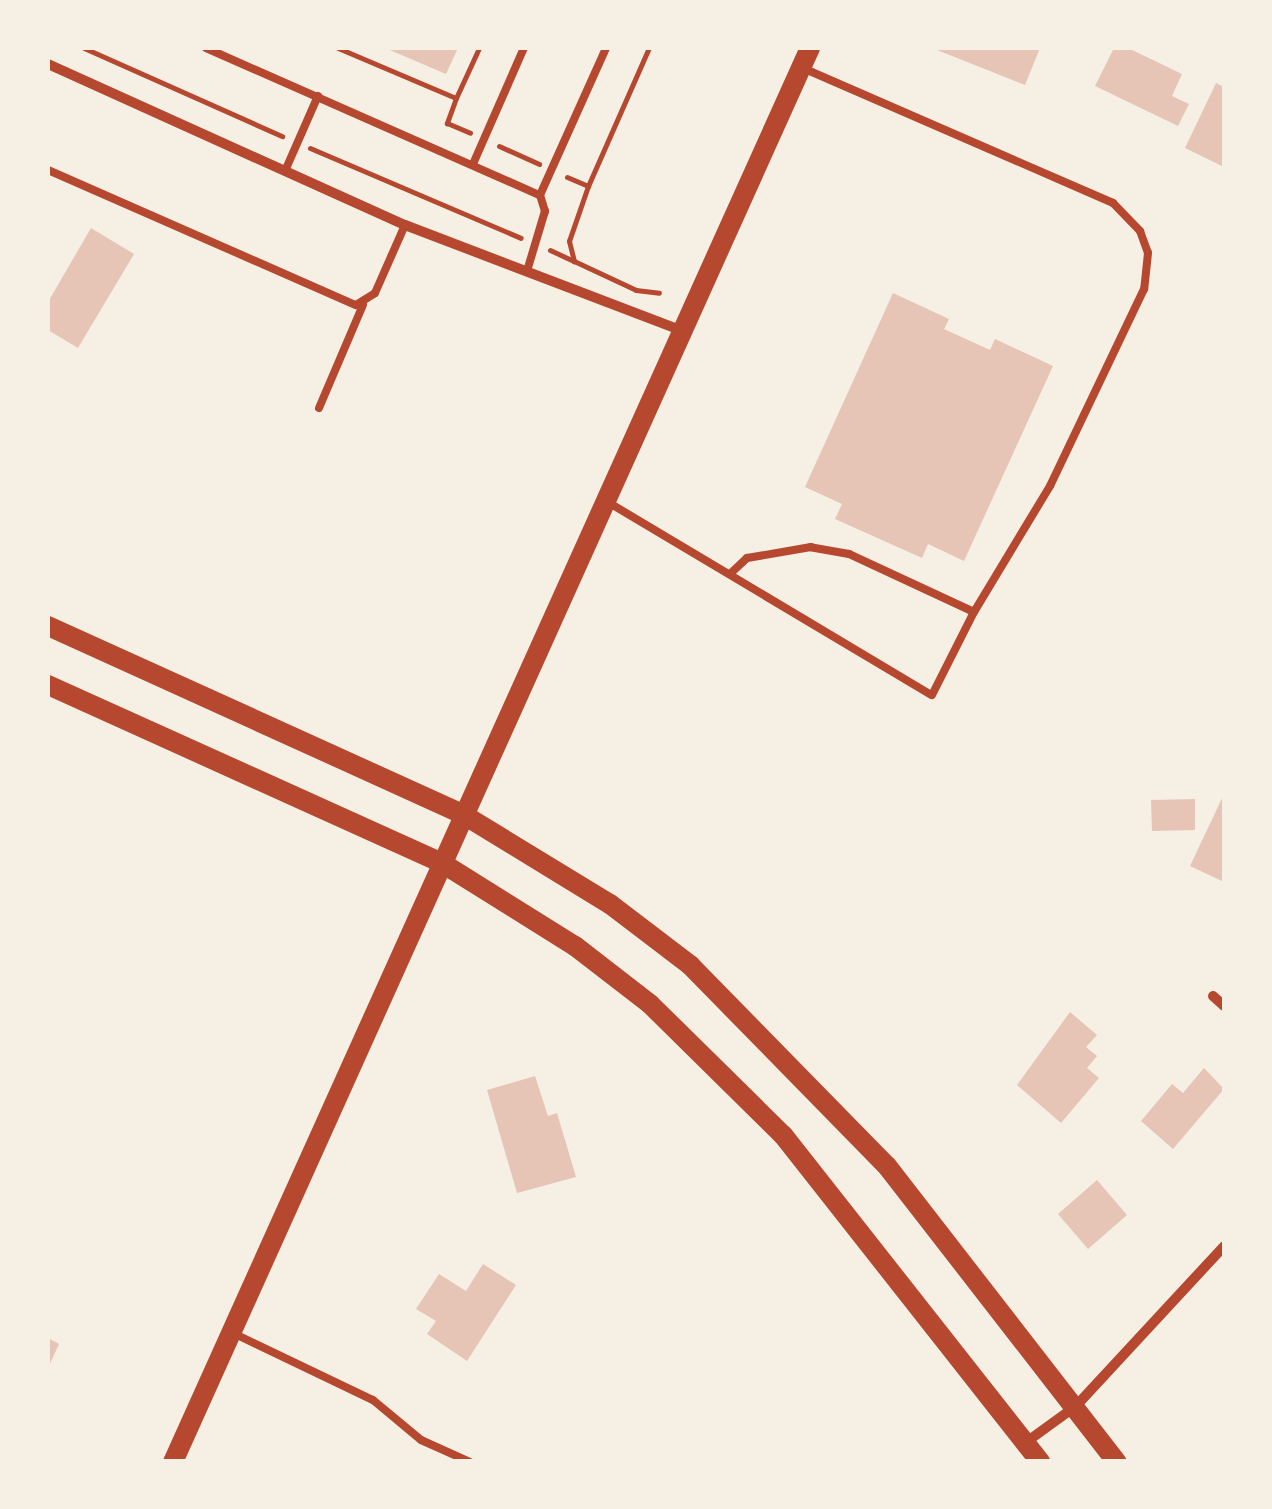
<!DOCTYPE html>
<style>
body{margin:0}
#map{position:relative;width:1272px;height:1509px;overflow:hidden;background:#f6efe4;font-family:Figtree,sans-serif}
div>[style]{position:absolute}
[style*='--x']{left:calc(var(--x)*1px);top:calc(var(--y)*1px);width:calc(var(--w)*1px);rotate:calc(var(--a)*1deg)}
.building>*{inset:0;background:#e6c5b7}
.path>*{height:5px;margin:-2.5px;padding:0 2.5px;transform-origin:2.5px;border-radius:2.5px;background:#b5482f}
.service>*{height:8px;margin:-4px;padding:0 4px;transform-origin:4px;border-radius:4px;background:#b5482f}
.minor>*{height:10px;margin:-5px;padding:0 5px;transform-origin:5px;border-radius:5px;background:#b5482f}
.secondary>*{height:20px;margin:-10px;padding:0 10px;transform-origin:10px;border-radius:10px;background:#b5482f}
span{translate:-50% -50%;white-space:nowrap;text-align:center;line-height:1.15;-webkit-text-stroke:9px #f6efe4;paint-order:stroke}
.frame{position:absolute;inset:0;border:50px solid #f6efe4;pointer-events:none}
</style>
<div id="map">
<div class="building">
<i style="clip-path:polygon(385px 48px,458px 48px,446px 74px)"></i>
<i style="clip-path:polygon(932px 48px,1040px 48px,1025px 85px)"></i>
<i style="clip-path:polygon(1114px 48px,1128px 48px,1182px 74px,1172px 96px,1189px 104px,1178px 126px,1095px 86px)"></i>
<i style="clip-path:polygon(1216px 83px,1224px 87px,1224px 167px,1185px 148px)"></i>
<i style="clip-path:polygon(91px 228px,134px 254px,78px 348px,48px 330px,48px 302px)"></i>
<i style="clip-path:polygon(893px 293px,949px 319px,944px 329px,990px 350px,995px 339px,1053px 366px,964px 561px,928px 544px,922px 558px,835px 519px,842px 504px,805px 487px)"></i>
<i style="clip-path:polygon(1224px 794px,1224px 882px,1190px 866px)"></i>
<i style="clip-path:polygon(1195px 799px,1195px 830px,1152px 831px,1151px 800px)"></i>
<i style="clip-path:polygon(1070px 1012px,1097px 1035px,1086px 1047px,1097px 1056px,1087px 1068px,1099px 1078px,1061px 1123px,1017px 1085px)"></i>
<i style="clip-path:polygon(1204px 1068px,1224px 1089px,1173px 1149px,1141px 1121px,1172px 1084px,1183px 1093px)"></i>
<i style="clip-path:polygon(535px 1076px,548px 1116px,557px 1113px,576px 1177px,517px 1193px,487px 1090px)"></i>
<i style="clip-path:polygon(1097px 1180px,1127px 1215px,1088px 1249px,1058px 1214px)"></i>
<i style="clip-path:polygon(483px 1264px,516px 1285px,467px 1361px,427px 1334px,436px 1321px,416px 1309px,439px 1274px,466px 1291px)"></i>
<i style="clip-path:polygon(48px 1338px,59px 1344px,48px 1368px)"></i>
</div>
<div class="path">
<i style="--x:84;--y:48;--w:217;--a:24"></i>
<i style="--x:338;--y:48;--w:128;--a:23"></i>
<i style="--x:456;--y:98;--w:55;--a:-65.3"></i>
<i style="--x:456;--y:98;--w:27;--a:110"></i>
<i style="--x:447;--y:123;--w:25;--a:23"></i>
<i style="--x:499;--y:146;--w:44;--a:24.2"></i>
<i style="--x:310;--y:148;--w:229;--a:23.1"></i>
<i style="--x:567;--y:177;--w:23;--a:23"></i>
<i style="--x:588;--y:186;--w:151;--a:-66.2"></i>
<i style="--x:588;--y:186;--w:58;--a:109.1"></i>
<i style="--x:569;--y:241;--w:21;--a:76"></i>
<i style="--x:574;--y:261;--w:68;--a:25.1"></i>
<i style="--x:636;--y:290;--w:23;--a:7"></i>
<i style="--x:550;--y:250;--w:26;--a:25"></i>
</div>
<div class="service">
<i style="--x:206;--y:48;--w:365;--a:23.8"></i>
<i style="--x:540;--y:195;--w:17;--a:73"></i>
<i style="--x:545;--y:211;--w:63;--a:106.7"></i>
<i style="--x:805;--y:69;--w:336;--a:23.5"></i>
<i style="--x:1113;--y:203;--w:39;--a:46"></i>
<i style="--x:1140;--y:231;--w:23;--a:70"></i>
<i style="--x:1148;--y:253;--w:36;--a:96"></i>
<i style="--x:1144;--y:289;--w:218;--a:115.5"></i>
<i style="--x:1050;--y:486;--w:147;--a:121.1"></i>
<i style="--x:473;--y:164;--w:127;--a:-66.3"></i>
<i style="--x:48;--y:170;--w:336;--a:23.7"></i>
<i style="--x:356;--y:305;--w:22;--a:-32"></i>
<i style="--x:375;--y:293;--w:74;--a:-66.2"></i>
<i style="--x:285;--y:171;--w:82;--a:-66.3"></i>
<i style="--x:540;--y:195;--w:161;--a:-65.8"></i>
<i style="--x:319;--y:408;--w:112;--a:-66.9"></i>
<i style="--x:606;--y:501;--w:379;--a:30.8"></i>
<i style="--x:932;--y:695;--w:93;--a:-63.2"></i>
<i style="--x:974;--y:612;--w:138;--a:-155.1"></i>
<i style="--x:849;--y:554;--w:39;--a:-170"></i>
<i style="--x:811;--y:547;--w:65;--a:170.2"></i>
<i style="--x:747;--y:558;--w:21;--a:137"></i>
<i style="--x:235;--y:1334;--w:153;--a:25.6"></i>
<i style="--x:373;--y:1400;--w:62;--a:39.8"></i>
<i style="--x:421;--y:1440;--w:54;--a:24.2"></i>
</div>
<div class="minor">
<i style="--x:48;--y:64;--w:392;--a:24.3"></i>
<i style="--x:405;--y:225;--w:297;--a:20.9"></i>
<i style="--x:1213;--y:996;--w:15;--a:42"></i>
<i style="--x:1025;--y:1443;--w:63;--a:-36"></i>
<i style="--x:1076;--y:1406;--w:218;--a:-47.2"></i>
</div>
<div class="secondary">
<i style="--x:48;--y:626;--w:457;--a:24.4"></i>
<i style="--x:464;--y:815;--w:171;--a:31.4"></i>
<i style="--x:610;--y:904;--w:101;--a:37.3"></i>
<i style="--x:690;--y:965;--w:281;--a:45.6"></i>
<i style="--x:887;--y:1166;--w:375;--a:52.2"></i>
<i style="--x:48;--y:685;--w:432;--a:24.3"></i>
<i style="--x:442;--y:863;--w:157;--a:32"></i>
<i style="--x:575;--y:946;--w:95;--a:37.7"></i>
<i style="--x:650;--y:1004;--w:187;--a:44.6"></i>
<i style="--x:783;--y:1135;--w:416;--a:51.8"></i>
<i style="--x:173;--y:1462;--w:1551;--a:-65.75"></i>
</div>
<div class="frame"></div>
</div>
